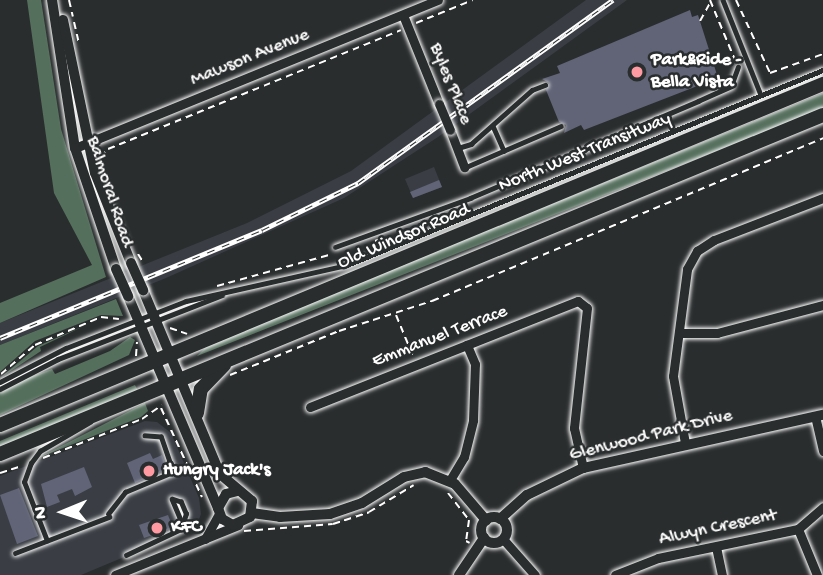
<!DOCTYPE html>
<style>
body{margin:0}
#map{position:relative;width:823px;height:575px;overflow:hidden;background:#2a2d2e;font-family:"Gochi Hand",sans-serif}
div>[style]{position:absolute}
[style*='--x']{left:calc(var(--x)*1px);top:calc(var(--y)*1px);width:calc(var(--w)*1px);rotate:calc(var(--a)*1deg)}
.built>*{inset:0;background:#3a3e44}
.green>*{inset:0;background:#556f5d}
.building>*{inset:0;background:#606476}
.path>*{height:2px;margin-top:-1px;transform-origin:0;background:repeating-linear-gradient(90deg,#fff 0 7px,transparent 0 12px)}
.roads{filter:drop-shadow(0 0 2px #fff) drop-shadow(0 0 2px #fff)}
.service>*{height:4.5px;margin:-2.25px;padding:0 2.25px;transform-origin:2.25px;border-radius:2.25px;background:#2a2d2e}
.minor>*{height:9px;margin:-4.5px;padding:0 4.5px;transform-origin:4.5px;border-radius:4.5px;background:#2a2d2e}
.tertiary>*{height:10px;margin:-5px;padding:0 5px;transform-origin:5px;border-radius:5px;background:#2a2d2e}
.tertiary>.ring{margin:-5px;padding:0;box-sizing:content-box;background:none;border:10px solid #2a2d2e;border-radius:50%}
.trunk>*{height:14px;margin:-7px;padding:0 7px;transform-origin:7px;border-radius:7px;background:#2a2d2e}
.rail>*{height:5px;margin-top:-2.5px;transform-origin:0;background:repeating-linear-gradient(90deg,#2a2d2e 0 8px,#fff 0 16px);box-sizing:border-box;border-block:2px solid #fff}
.bridges{filter:drop-shadow(0 0 2px #fff) drop-shadow(0 0 2px #fff)}
.minor-bridge>*{height:9px;margin:-4.5px;padding:0 4.5px;transform-origin:4.5px;border-radius:4.5px;background:#2a2d2e}
.tertiary-bridge>*{height:10px;margin:-5px;padding:0 5px;transform-origin:5px;border-radius:5px;background:#2a2d2e}
.dots>*{width:19px;height:19px;translate:-50% -50%;box-sizing:border-box;border:4px solid #2a2d2e;border-radius:50%}
span{translate:-50% -50%;white-space:nowrap;text-align:center;line-height:1.15;-webkit-text-stroke:5px #2a2d2e;paint-order:stroke}
.street-label{font-size:19px;color:#fff}
.poi-label{font-size:19px;color:#fff;font-weight:700}
.left{translate:0 -50%;text-align:left}
.north{position:absolute;left:28px;top:477px;width:70px;height:70px;-webkit-text-stroke:5px #2a2d2e;paint-order:stroke;rotate:268deg;font-size:19px;font-weight:700;line-height:28px;text-align:center;color:#fff}
.north::after{content:'';display:block;margin:auto;width:24px;height:32px;background:#fff;clip-path:polygon(50% 0,100% 100%,50% 72%,0 100%)}
</style>
<div id="map">
<div class="built">
<i style="clip-path:polygon(586px 0,627px 0,438px 137px,344px 198px,166px 278px,0 345px,0 323px,247px 223px,351px 171px)"></i>
<i style="clip-path:polygon(434px 167px,442px 187px,413px 198px,405px 179px)"></i>
<i style="clip-path:polygon(145px 421px,157px 422px,171px 433px,199px 498px,201px 514px,196px 527px,81px 575px,0 575px,0 476px)"></i>
</div>
<div class="green">
<i style="clip-path:polygon(27px 0,41px 0,61px 129px,106px 277px,0 323px,0 303px,92px 265px,54px 193px)"></i>
<i style="clip-path:polygon(823px 93px,823px 109px,197px 356px,208px 345px)"></i>
<i style="clip-path:polygon(116px 299px,123px 316px,101px 315px,35px 341px,0 372px,0 345px)"></i>
<i style="clip-path:polygon(84px 326px,40px 347px,41px 351px,0 378px,38px 346px)"></i>
<i style="clip-path:polygon(130px 337px,135px 340px,129px 355px,0 415px,0 393px,25px 379px,52px 369px,55px 374px,110px 351px)"></i>
<i style="clip-path:polygon(135px 385px,138px 391px,0 447px,0 441px)"></i>
<i style="clip-path:polygon(145px 403px,148px 411px,141px 417px,38px 458px)"></i>
</div>
<div class="building">
<i style="clip-path:polygon(690px 10px,692px 17px,698px 15px,718px 78px,584px 130px,581px 125px,564px 133px,566px 125px,559px 122px,546px 90px,549px 83px,542px 79px,560px 73px,557px 66px)"></i>
<i style="clip-path:polygon(439px 180px,442px 187px,413px 198px,410px 192px)"></i>
<i style="clip-path:polygon(150px 453px,153px 459px,162px 455px,167px 469px,135px 483px,127px 463px)"></i>
<i style="clip-path:polygon(84px 467px,92px 487px,75px 496px,72px 489px,57px 495px,60px 502px,47px 507px,41px 484px)"></i>
<i style="clip-path:polygon(19px 488px,38px 536px,17px 544px,0 495px)"></i>
<i style="clip-path:polygon(168px 515px,173px 528px,144px 538px,139px 525px)"></i>
</div>
<div class="path">
<i style="--x:69;--y:0;--w:17;--a:77"></i>
<i style="--x:710;--y:0;--w:65;--a:67.4"></i>
<i style="--x:736;--y:0;--w:81;--a:65"></i>
<i style="--x:770;--y:73;--w:56;--a:-19.7"></i>
<i style="--x:700;--y:21;--w:21;--a:-61"></i>
<i style="--x:74;--y:22;--w:23;--a:77"></i>
<i style="--x:416;--y:23;--w:61;--a:-22"></i>
<i style="--x:101;--y:157;--w:11;--a:-49"></i>
<i style="--x:108;--y:149;--w:316;--a:-22.1"></i>
<i style="--x:375;--y:241;--w:12;--a:-20"></i>
<i style="--x:138;--y:254;--w:9;--a:58"></i>
<i style="--x:217;--y:286;--w:119;--a:-15.5"></i>
<i style="--x:396;--y:315;--w:44;--a:67.5"></i>
<i style="--x:170;--y:328;--w:18;--a:19"></i>
<i style="--x:136;--y:356;--w:14;--a:-86"></i>
<i style="--x:1;--y:374;--w:45;--a:-40.5"></i>
<i style="--x:35;--y:345;--w:72;--a:-23"></i>
<i style="--x:101;--y:317;--w:18;--a:6"></i>
<i style="--x:230;--y:375;--w:118;--a:-22"></i>
<i style="--x:339;--y:331;--w:98;--a:-17.9"></i>
<i style="--x:432;--y:301;--w:424;--a:-22.6"></i>
<i style="--x:161;--y:408;--w:98;--a:65.3"></i>
<i style="--x:43;--y:458;--w:106;--a:-21.5"></i>
<i style="--x:142;--y:419;--w:24;--a:-35"></i>
<i style="--x:0;--y:473;--w:22;--a:-18"></i>
<i style="--x:448;--y:493;--w:34;--a:52"></i>
<i style="--x:469;--y:520;--w:21;--a:98"></i>
<i style="--x:466;--y:541;--w:4;--a:27"></i>
<i style="--x:244;--y:531;--w:89;--a:-4.5"></i>
<i style="--x:333;--y:524;--w:38;--a:-18"></i>
<i style="--x:369;--y:512;--w:52;--a:-31"></i>
</div>
<div class="roads">
<div class="service">
<i style="--x:723;--y:0;--w:102;--a:68.2"></i>
<i style="--x:493;--y:126;--w:27;--a:66"></i>
<i style="--x:458;--y:148;--w:14;--a:-17"></i>
<i style="--x:471;--y:144;--w:81;--a:-41.5"></i>
<i style="--x:532;--y:90;--w:14;--a:-21"></i>
<i style="--x:466;--y:167;--w:103;--a:-23.3"></i>
<i style="--x:335;--y:247;--w:144;--a:-19.9"></i>
<i style="--x:470;--y:198;--w:248;--a:-23"></i>
<i style="--x:698;--y:101;--w:36;--a:-24"></i>
<i style="--x:731;--y:86;--w:20;--a:-70"></i>
<i style="--x:0;--y:382;--w:74;--a:-27.3"></i>
<i style="--x:66;--y:348;--w:129;--a:-21.4"></i>
<i style="--x:186;--y:301;--w:165;--a:-12.6"></i>
<i style="--x:347;--y:265;--w:514;--a:-22.28"></i>
<i style="--x:0;--y:389;--w:65;--a:-27.3"></i>
<i style="--x:58;--y:359;--w:176;--a:-21.3"></i>
<i style="--x:172;--y:499;--w:28;--a:67"></i>
<i style="--x:108;--y:514;--w:28;--a:-52"></i>
<i style="--x:125;--y:492;--w:52;--a:-22.6"></i>
<i style="--x:173;--y:472;--w:37;--a:-109"></i>
<i style="--x:161;--y:437;--w:16;--a:-176"></i>
<i style="--x:47;--y:541;--w:63;--a:-111.3"></i>
<i style="--x:24;--y:482;--w:20;--a:-70"></i>
<i style="--x:31;--y:463;--w:15;--a:-53"></i>
<i style="--x:40;--y:451;--w:58;--a:-30.1"></i>
<i style="--x:15;--y:553;--w:101;--a:-21"></i>
<i style="--x:126;--y:555;--w:61;--a:-25.3"></i>
<i style="--x:181;--y:529;--w:16;--a:-72"></i>
<i style="--x:186;--y:514;--w:13;--a:-113"></i>
<i style="--x:181;--y:502;--w:9;--a:-162"></i>
</div>
<div class="minor">
<i style="--x:403;--y:15;--w:96;--a:68"></i>
<i style="--x:450;--y:130;--w:40;--a:69"></i>
<i style="--x:75;--y:148;--w:392;--a:-22.2"></i>
<i style="--x:679;--y:333;--w:38;--a:0"></i>
<i style="--x:717;--y:333;--w:110;--a:-14.8"></i>
<i style="--x:310;--y:407;--w:288;--a:-21.6"></i>
<i style="--x:578;--y:301;--w:11;--a:38"></i>
<i style="--x:587;--y:308;--w:121;--a:96.2"></i>
<i style="--x:574;--y:428;--w:41;--a:77.3"></i>
<i style="--x:815;--y:416;--w:36;--a:77"></i>
<i style="--x:685;--y:443;--w:68;--a:-100.2"></i>
<i style="--x:673;--y:376;--w:108;--a:-82.5"></i>
<i style="--x:687;--y:269;--w:21;--a:-61"></i>
<i style="--x:697;--y:251;--w:20;--a:-33"></i>
<i style="--x:714;--y:240;--w:117;--a:-21.1"></i>
<i style="--x:450;--y:480;--w:27;--a:-59"></i>
<i style="--x:464;--y:457;--w:38;--a:-76"></i>
<i style="--x:473;--y:420;--w:56;--a:-88"></i>
<i style="--x:475;--y:364;--w:21;--a:-113"></i>
<i style="--x:798;--y:529;--w:50;--a:67.6"></i>
<i style="--x:205;--y:539;--w:29;--a:-61"></i>
<i style="--x:503;--y:539;--w:48;--a:48.4"></i>
<i style="--x:716;--y:547;--w:29;--a:78"></i>
<i style="--x:115;--y:575;--w:133;--a:-22.1"></i>
<i style="--x:615;--y:575;--w:46;--a:-21.6"></i>
<i style="--x:658;--y:558;--w:143;--a:-11.7"></i>
<i style="--x:798;--y:529;--w:33;--a:-41"></i>
</div>
<div class="tertiary">
<i style="--x:52;--y:0;--w:150;--a:81.2"></i>
<i style="--x:75;--y:148;--w:128;--a:71.3"></i>
<i style="--x:63;--y:20;--w:156;--a:78.2"></i>
<i style="--x:95;--y:173;--w:97;--a:68.2"></i>
<i style="--x:143;--y:290;--w:199;--a:67.3"></i>
<i style="--x:220;--y:474;--w:42;--a:40.2"></i>
<i style="--x:252;--y:501;--w:16;--a:97"></i>
<i style="--x:250;--y:517;--w:19;--a:155"></i>
<i style="--x:233;--y:525;--w:13;--a:-151"></i>
<i style="--x:222;--y:519;--w:12;--a:-110"></i>
<i style="--x:218;--y:508;--w:16;--a:-60"></i>
<i style="--x:226;--y:494;--w:11;--a:-15"></i>
<i style="--x:128;--y:296;--w:230;--a:67"></i>
<i style="--x:252;--y:513;--w:28;--a:8"></i>
<i style="--x:280;--y:517;--w:50;--a:-3.4"></i>
<i style="--x:330;--y:514;--w:34;--a:-19"></i>
<i style="--x:362;--y:503;--w:49;--a:-31.8"></i>
<i style="--x:404;--y:477;--w:22;--a:-13"></i>
<i style="--x:425;--y:472;--w:32;--a:22"></i>
<i style="--x:455;--y:484;--w:48;--a:49.3"></i>
<i class="ring" style="left:481px;top:517px;width:16px;height:16px"></i>
<i style="--x:500;--y:519;--w:36;--a:-42"></i>
<i style="--x:527;--y:495;--w:62;--a:-25.7"></i>
<i style="--x:583;--y:468;--w:246;--a:-12.5"></i>
<i style="--x:459;--y:575;--w:45;--a:-56"></i>
</div>
<div class="trunk">
<i style="--x:197;--y:413;--w:24;--a:-81"></i>
<i style="--x:201;--y:389;--w:33;--a:-46"></i>
<i style="--x:0;--y:425;--w:891;--a:-22.51"></i>
<i style="--x:0;--y:454;--w:890;--a:-22.39"></i>
</div>
</div>
<div class="rail">
<i style="--x:0;--y:338;--w:283;--a:-22.4"></i>
<i style="--x:262;--y:230;--w:107;--a:-26.1"></i>
<i style="--x:358;--y:183;--w:314;--a:-35.7"></i>
</div>
<div class="bridges">
<div class="minor-bridge">
<i style="--x:439;--y:104;--w:28;--a:67"></i>
</div>
<div class="tertiary-bridge">
<i style="--x:131;--y:263;--w:30;--a:66"></i>
<i style="--x:116;--y:269;--w:30;--a:66"></i>
</div>
</div>
<div class="dots">
<i style="left:637px;top:72px;background:#ff9aa2"></i>
<i style="left:149px;top:471px;background:#ff9aa2"></i>
<i style="left:157px;top:528px;background:#ff9aa2"></i>
</div>
<div class="street-label">
<span style="left:250px;top:58px;rotate:-22deg">Mawson Avenue</span>
<span style="left:450px;top:84px;rotate:68deg">Byles Place</span>
<span style="left:585px;top:153px;rotate:-22deg">North West Transitway</span>
<span style="left:109px;top:192px;rotate:72deg">Balmoral Road</span>
<span style="left:404px;top:237px;rotate:-23deg">Old Windsor Road</span>
<span style="left:440px;top:337px;rotate:-21deg">Emmanuel Terrace</span>
<span style="left:651px;top:436px;rotate:-14deg">Glenwood Park Drive</span>
<span style="left:718px;top:528px;rotate:-12deg">Alwyn Crescent</span>
</div>
<div class="poi-label">
<span class="left" style="left:651px;top:72px">Park&amp;Ride -<br>Bella Vista</span>
<span class="left" style="left:163px;top:471px">Hungry Jack's</span>
<span class="left" style="left:171px;top:528px">KFC</span>
</div>
<div class="north">N</div>
</div>
